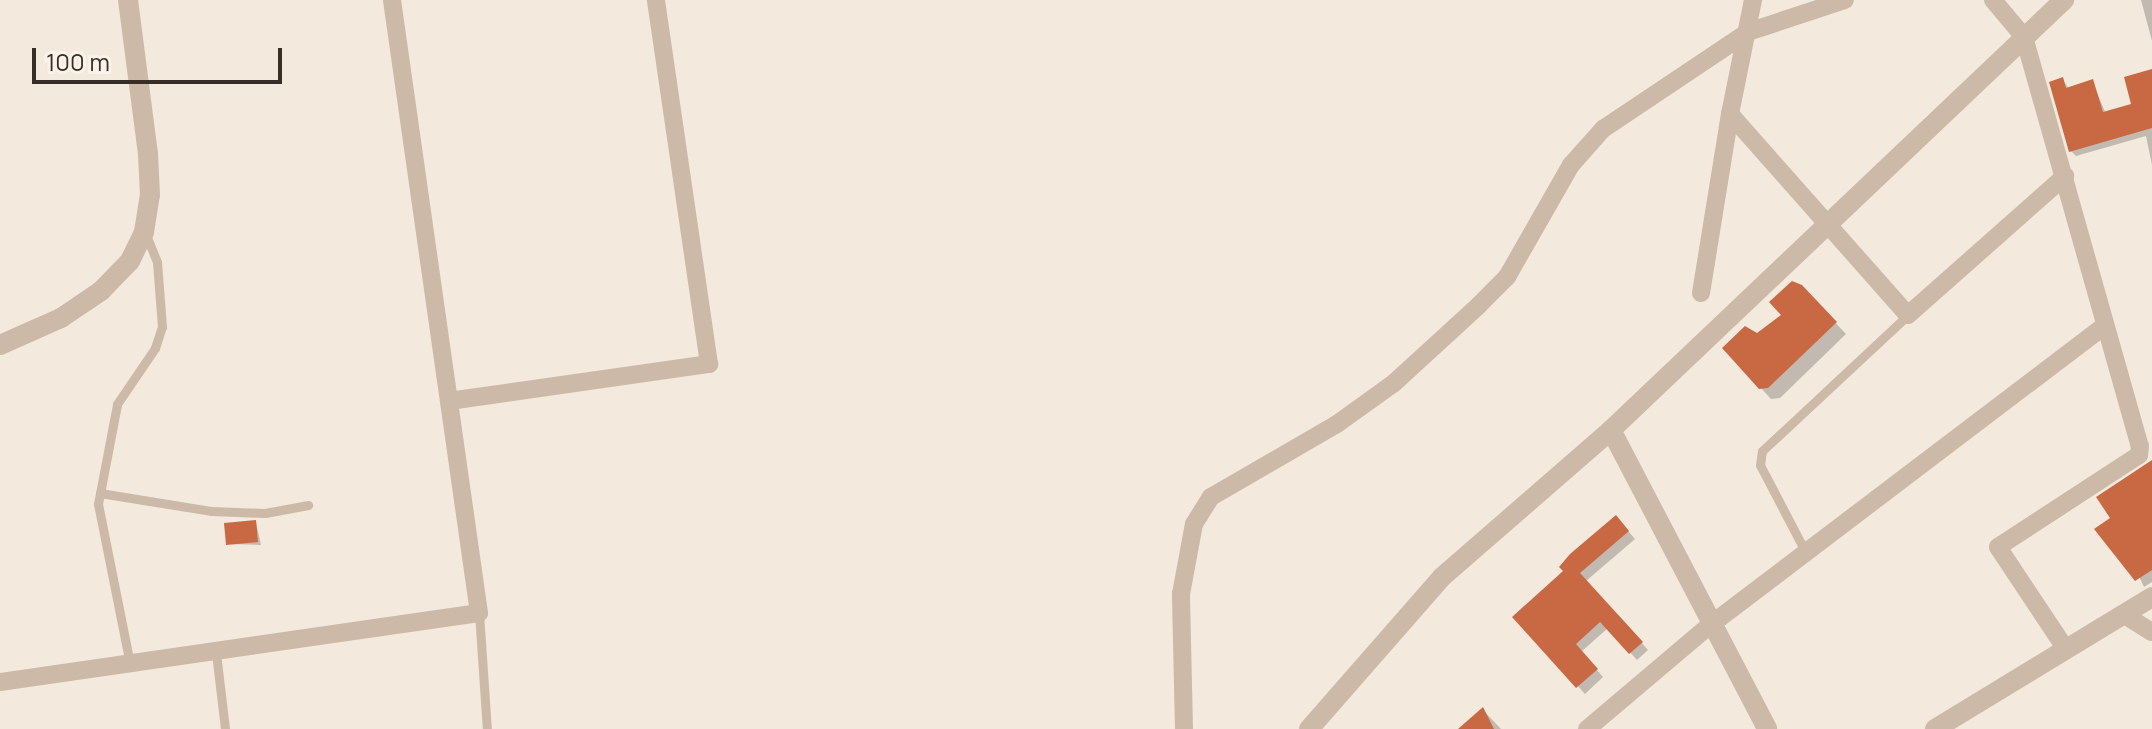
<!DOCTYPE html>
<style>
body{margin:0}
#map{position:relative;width:2152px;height:729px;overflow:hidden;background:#f3e9dc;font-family:Manrope,sans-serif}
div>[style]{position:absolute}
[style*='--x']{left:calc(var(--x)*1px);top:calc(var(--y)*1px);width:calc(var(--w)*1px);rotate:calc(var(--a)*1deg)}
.shadow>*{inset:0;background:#0003}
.building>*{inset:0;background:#c96944}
.service>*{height:9px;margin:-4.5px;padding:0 4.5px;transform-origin:4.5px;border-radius:4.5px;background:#ccb9a8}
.minor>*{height:18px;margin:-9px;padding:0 9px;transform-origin:9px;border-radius:9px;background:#ccb9a8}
.tertiary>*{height:20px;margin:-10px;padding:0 10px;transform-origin:10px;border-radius:10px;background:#ccb9a8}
span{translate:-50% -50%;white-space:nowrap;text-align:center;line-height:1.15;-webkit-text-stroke:8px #faf3e9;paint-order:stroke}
.scale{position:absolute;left:32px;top:48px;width:250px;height:36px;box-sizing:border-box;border:4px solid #382e28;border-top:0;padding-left:10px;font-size:24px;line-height:28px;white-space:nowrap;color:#382e28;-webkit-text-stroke:6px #faf3e9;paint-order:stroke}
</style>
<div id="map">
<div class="shadow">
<i style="clip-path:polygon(2141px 0,2152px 0,2152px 41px)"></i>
<i style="clip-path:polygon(2152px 71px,2152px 165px,2146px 136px,2076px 156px,2071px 151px,2063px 80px,2069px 89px,2092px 81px,2106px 114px,2134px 106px)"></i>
<i style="clip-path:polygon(1813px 299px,1846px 334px,1780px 398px,1771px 399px,1760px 387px,1757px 335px)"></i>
<i style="clip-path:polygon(2152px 466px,2152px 582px,2144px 587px,2112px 519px)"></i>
<i style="clip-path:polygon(256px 522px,261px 545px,228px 544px)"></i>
<i style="clip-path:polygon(1622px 524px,1635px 539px,1586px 581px,1648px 650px,1637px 660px,1608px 628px,1581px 652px,1603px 677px,1585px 694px,1515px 617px)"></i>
<i style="clip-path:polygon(1483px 710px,1501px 729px,1461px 729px)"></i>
</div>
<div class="building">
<i style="clip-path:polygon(2152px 69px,2152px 128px,2069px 152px,2049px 82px,2063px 77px,2066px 88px,2093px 79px,2103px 112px,2131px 104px,2124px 77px)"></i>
<i style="clip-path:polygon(1792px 281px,1802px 285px,1837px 322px,1768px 388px,1759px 389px,1722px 348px,1745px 326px,1757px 333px,1781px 315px,1769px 302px)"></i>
<i style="clip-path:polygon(2152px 460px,2152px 570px,2135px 581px,2094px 529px,2110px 518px,2096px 497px)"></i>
<i style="clip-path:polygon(1616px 515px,1629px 531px,1580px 573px,1643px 642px,1629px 654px,1600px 622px,1576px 644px,1598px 669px,1576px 688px,1512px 617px,1563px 571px,1559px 567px,1570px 554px)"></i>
<i style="clip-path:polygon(256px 520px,258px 542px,226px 545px,224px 523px)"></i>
<i style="clip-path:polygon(1483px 707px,1494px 729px,1458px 729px)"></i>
</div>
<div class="service">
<i style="--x:100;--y:493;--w:112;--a:9.2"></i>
<i style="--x:211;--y:511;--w:54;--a:2.1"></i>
<i style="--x:265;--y:513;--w:44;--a:-10.5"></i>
<i style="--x:1806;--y:553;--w:99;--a:-117.6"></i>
<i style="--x:1760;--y:465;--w:14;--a:-82"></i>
<i style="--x:1762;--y:451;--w:200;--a:-43"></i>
<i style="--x:479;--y:613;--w:116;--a:86.1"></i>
<i style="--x:216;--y:653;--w:77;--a:83.2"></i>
<i style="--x:130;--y:664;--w:163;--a:-101.3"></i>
<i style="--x:98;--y:504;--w:102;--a:-79.2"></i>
<i style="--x:117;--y:404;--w:68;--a:-55.8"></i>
<i style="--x:155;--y:348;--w:22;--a:-72"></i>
<i style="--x:162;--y:327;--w:65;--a:-94.4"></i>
<i style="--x:157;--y:262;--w:29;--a:-112"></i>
</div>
<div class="minor">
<i style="--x:1753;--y:0;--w:116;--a:101.4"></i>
<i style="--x:1730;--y:114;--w:268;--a:48.5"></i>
<i style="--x:1908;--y:315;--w:210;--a:-41.5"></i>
<i style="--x:1993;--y:0;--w:48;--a:50"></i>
<i style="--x:2024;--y:37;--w:425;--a:74.2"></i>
<i style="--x:2140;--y:446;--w:9;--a:96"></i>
<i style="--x:2139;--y:455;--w:168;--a:146.9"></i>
<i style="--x:1998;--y:547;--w:121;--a:56.4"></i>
<i style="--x:1701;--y:293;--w:181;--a:-80.8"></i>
<i style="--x:449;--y:401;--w:263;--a:-8.1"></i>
<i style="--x:709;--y:364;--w:368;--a:-98.3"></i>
<i style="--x:2123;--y:614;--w:34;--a:32"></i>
<i style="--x:0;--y:682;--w:484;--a:-8.2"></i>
<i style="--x:479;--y:613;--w:619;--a:-98.08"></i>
<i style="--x:1184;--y:729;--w:135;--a:-91.3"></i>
<i style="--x:1181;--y:594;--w:71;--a:-79.5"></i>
<i style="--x:1194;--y:524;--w:32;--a:-58"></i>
<i style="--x:1211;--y:497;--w:146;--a:-30.1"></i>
<i style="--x:1337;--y:424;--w:70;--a:-35.7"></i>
<i style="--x:1394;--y:383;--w:115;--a:-42.5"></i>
<i style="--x:1479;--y:305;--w:40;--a:-45"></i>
<i style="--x:1507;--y:277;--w:129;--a:-60.3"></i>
<i style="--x:1571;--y:165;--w:48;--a:-48.4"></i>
<i style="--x:1603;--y:129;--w:174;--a:-33.8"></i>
<i style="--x:1748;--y:32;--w:102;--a:-18.3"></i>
<i style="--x:1587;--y:729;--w:160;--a:-40.2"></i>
<i style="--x:1709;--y:626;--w:497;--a:-37.2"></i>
</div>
<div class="tertiary">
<i style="--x:0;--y:345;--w:67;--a:-23.9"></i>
<i style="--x:61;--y:318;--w:48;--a:-34"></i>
<i style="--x:101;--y:291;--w:42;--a:-46"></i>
<i style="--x:130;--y:261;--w:32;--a:-64"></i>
<i style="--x:144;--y:232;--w:37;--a:-81"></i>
<i style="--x:150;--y:195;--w:41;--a:-92.8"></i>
<i style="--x:148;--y:154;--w:155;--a:-97.4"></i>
<i style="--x:1611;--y:430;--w:337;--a:62.4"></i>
<i style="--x:1309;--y:729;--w:202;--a:-48.8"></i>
<i style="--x:1442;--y:577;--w:224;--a:-41"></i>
<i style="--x:1611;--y:430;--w:625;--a:-43.51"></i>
<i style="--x:1935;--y:729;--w:254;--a:-31.3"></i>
</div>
<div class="scale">100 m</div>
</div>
